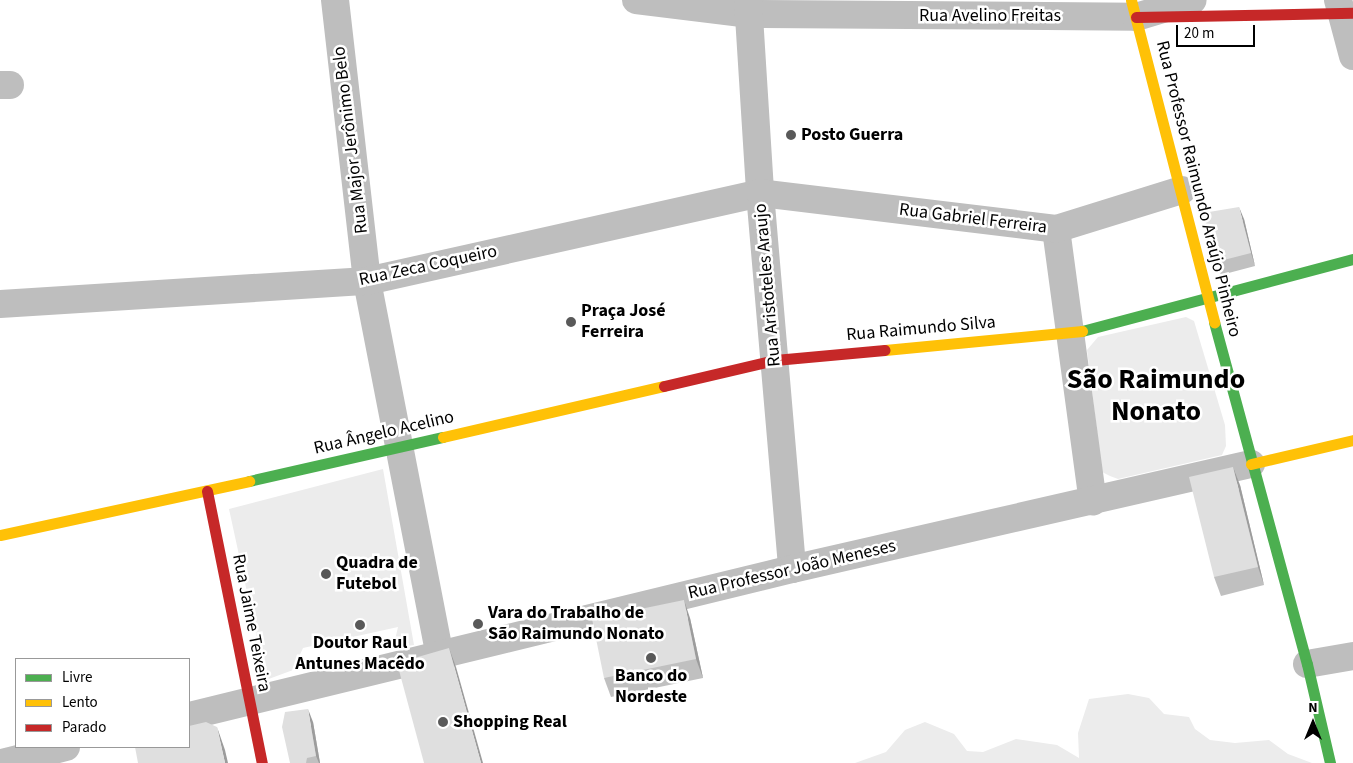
<!DOCTYPE html>
<meta charset="utf-8">
<style>
body{margin:0}
#map{position:relative;width:1353px;height:763px;overflow:hidden;background:#fff;font-family:"Source Sans 3",sans-serif}
div>[style]{position:absolute}
[style*='--x']{left:calc(var(--x)*1px);top:calc(var(--y)*1px);width:calc(var(--w)*1px);rotate:calc(var(--a)*1deg)}
.green>*{inset:0;background:#ececec}
.street>*{height:28px;margin:-14px;padding:0 14px;transform-origin:14px;border-radius:14px;background:#bebebe}
.fast>*{height:11px;margin:-5.5px;padding:0 5.5px;transform-origin:5.5px;border-radius:5.5px;background:#4caf50}
.slow>*{height:11px;margin:-5.5px;padding:0 5.5px;transform-origin:5.5px;border-radius:5.5px;background:#ffc107}
.jam>*{height:11px;margin:-5.5px;padding:0 5.5px;transform-origin:5.5px;border-radius:5.5px;background:#c62828}
.wall>*{inset:0;background:#c0c0c0}
.shaded-wall>*{inset:0;background:#9c9c9c}
.building>*{inset:0;background:#dfdfdf}
.dots>*{width:14px;height:14px;translate:-50% -50%;box-sizing:border-box;border:2px solid #fff;border-radius:50%}
span{translate:-50% -50%;white-space:nowrap;text-align:center;line-height:1.15;-webkit-text-stroke:5px #fff;paint-order:stroke}
.street-label{font-size:18px;color:#000}
.poi-label{font-size:18px;color:#000;font-weight:700}
.left{translate:0 -50%;text-align:left}
.town-label{font-size:28px;color:#000;font-weight:700}
.legend{position:absolute;left:15px;top:658px;width:175px;height:90px;box-sizing:border-box;background:#fff;border:1px solid #999;margin:0;padding:6px 9px;list-style:none;font-size:15px;color:#000}
.legend li{display:flex;align-items:center;gap:10px;height:25px}
.legend b{width:25px;border:1px solid #999}
.north{position:absolute;left:1288px;top:698px;width:50px;height:50px;-webkit-text-stroke:4px #fff;paint-order:stroke;rotate:0deg;font-size:14px;font-weight:700;line-height:20px;text-align:center;color:#000}
.north::after{content:'';display:block;margin:auto;width:18px;height:22px;background:#000;clip-path:polygon(50% 0,100% 100%,50% 72%,0 100%)}
.scale{position:absolute;left:1176px;top:25px;width:79px;height:22px;box-sizing:border-box;border:2px solid #000;border-top:0;padding-left:6px;font-size:15px;line-height:18px;white-space:nowrap;color:#000;-webkit-text-stroke:4px #fff;paint-order:stroke}
</style>
<div id="map">
<div class="green">
<i style="clip-path:polygon(1186px 317px,1194px 321px,1225px 425px,1226px 446px,1222px 455px,1118px 479px,1110px 476px,1102px 472px,1087px 350px,1098px 337px)"></i>
<i style="clip-path:polygon(383px 469px,414px 645px,393px 648px,398px 627px,303px 648px,293px 670px,266px 680px,229px 509px)"></i>
<i style="clip-path:polygon(1128px 694px,1149px 698px,1164px 714px,1189px 717px,1195px 729px,1210px 740px,1235px 743px,1269px 740px,1288px 754px,1312px 763px,855px 763px,886px 752px,905px 730px,925px 722px,954px 734px,967px 751px,983px 752px,1016px 739px,1057px 745px,1079px 758px,1078px 733px,1089px 699px)"></i>
</div>
<div class="street">
<i style="--x:335;--y:0;--w:283;--a:83.5"></i>
<i style="--x:367;--y:281;--w:381;--a:79"></i>
<i style="--x:636;--y:0;--w:115;--a:7"></i>
<i style="--x:750;--y:14;--w:386;--a:0.4"></i>
<i style="--x:1136;--y:17;--w:59;--a:-16.6"></i>
<i style="--x:748;--y:0;--w:193;--a:86.4"></i>
<i style="--x:760;--y:193;--w:377;--a:85.1"></i>
<i style="--x:1338;--y:0;--w:58;--a:75"></i>
<i style="--x:0;--y:85;--w:10;--a:0"></i>
<i style="--x:1056;--y:229;--w:275;--a:82.3"></i>
<i style="--x:0;--y:304;--w:368;--a:-3.6"></i>
<i style="--x:367;--y:281;--w:403;--a:-12.6"></i>
<i style="--x:760;--y:193;--w:298;--a:6.9"></i>
<i style="--x:1056;--y:229;--w:132;--a:-17.2"></i>
<i style="--x:1307;--y:664;--w:47;--a:-9.9"></i>
<i style="--x:189;--y:716;--w:621;--a:-13.7"></i>
<i style="--x:792;--y:569;--w:471;--a:-12.9"></i>
<i style="--x:2;--y:763;--w:66;--a:-14"></i>
</div>
<div class="fast">
<i style="--x:1214;--y:322;--w:354;--a:74.8"></i>
<i style="--x:1307;--y:664;--w:102;--a:76.9"></i>
<i style="--x:1082;--y:331;--w:280;--a:-14.9"></i>
<i style="--x:249;--y:481;--w:199;--a:-12.8"></i>
</div>
<div class="slow">
<i style="--x:1131;--y:0;--w:333;--a:75.5"></i>
<i style="--x:885;--y:350;--w:198;--a:-5.5"></i>
<i style="--x:443;--y:437;--w:227;--a:-13"></i>
<i style="--x:1251;--y:464;--w:105;--a:-13.2"></i>
<i style="--x:0;--y:535;--w:255;--a:-12.2"></i>
</div>
<div class="jam">
<i style="--x:1136;--y:17;--w:217;--a:-1.1"></i>
<i style="--x:664;--y:386;--w:114;--a:-13.2"></i>
<i style="--x:775;--y:360;--w:110;--a:-5.2"></i>
<i style="--x:207;--y:491;--w:278;--a:78.6"></i>
</div>
<div class="wall">
<i style="clip-path:polygon(1244px 219px,1255px 266px,1221px 275px,1216px 262px)"></i>
<i style="clip-path:polygon(1240px 485px,1264px 585px,1221px 596px,1214px 577px)"></i>
<i style="clip-path:polygon(690px 618px,703px 678px,611px 697px,604px 678px)"></i>
<i style="clip-path:polygon(313px 722px,320px 763px,290px 763px)"></i>
</div>
<div class="shaded-wall">
<i style="clip-path:polygon(1239px 207px,1244px 219px,1255px 266px,1251px 253px)"></i>
<i style="clip-path:polygon(1233px 467px,1240px 485px,1264px 585px,1258px 567px)"></i>
<i style="clip-path:polygon(684px 600px,690px 618px,703px 678px,696px 659px)"></i>
<i style="clip-path:polygon(449px 648px,456px 667px,483px 763px,481px 763px)"></i>
<i style="clip-path:polygon(308px 709px,313px 722px,320px 763px,319px 763px,316px 756px)"></i>
<i style="clip-path:polygon(217px 727px,225px 750px,228px 763px,225px 763px)"></i>
</div>
<div class="building">
<i style="clip-path:polygon(1239px 207px,1251px 253px,1216px 262px,1203px 213px)"></i>
<i style="clip-path:polygon(1233px 467px,1258px 567px,1214px 577px,1189px 477px)"></i>
<i style="clip-path:polygon(684px 600px,696px 659px,604px 678px,592px 619px)"></i>
<i style="clip-path:polygon(449px 648px,481px 763px,424px 763px,397px 663px)"></i>
<i style="clip-path:polygon(308px 709px,316px 756px,307px 758px,306px 763px,290px 763px,282px 727px,285px 712px)"></i>
<i style="clip-path:polygon(206px 722px,217px 727px,225px 763px,138px 763px,135px 747px,189px 747px,189px 726px)"></i>
</div>
<div class="dots">
<i style="left:791px;top:135px;background:#595959"></i>
<i style="left:571px;top:322px;background:#595959"></i>
<i style="left:326px;top:574px;background:#595959"></i>
<i style="left:478px;top:624px;background:#595959"></i>
<i style="left:360px;top:625px;background:#595959"></i>
<i style="left:651px;top:658px;background:#595959"></i>
<i style="left:443px;top:722px;background:#595959"></i>
</div>
<div class="street-label">
<span style="left:990px;top:16px">Rua Avelino Freitas</span>
<span style="left:351px;top:140px;rotate:-97deg">Rua Major Jerônimo Belo</span>
<span style="left:1198px;top:189px;rotate:76deg">Rua Professor Raimundo Araújo Pinheiro</span>
<span style="left:973px;top:219px;rotate:7deg">Rua Gabriel Ferreira</span>
<span style="left:428px;top:266px;rotate:-12deg">Rua Zeca Coqueiro</span>
<span style="left:768px;top:285px;rotate:-95deg">Rua Aristoteles Araujo</span>
<span style="left:921px;top:329px;rotate:-5deg">Rua Raimundo Silva</span>
<span style="left:384px;top:433px;rotate:-13deg">Rua Ângelo Acelino</span>
<span style="left:792px;top:570px;rotate:-13deg">Rua Professor João Meneses</span>
<span style="left:251px;top:623px;rotate:79deg">Rua Jaime Teixeira</span>
</div>
<div class="poi-label">
<span class="left" style="left:801px;top:135px">Posto Guerra</span>
<span class="left" style="left:581px;top:322px">Praça José<br>Ferreira</span>
<span class="left" style="left:336px;top:574px">Quadra de<br>Futebol</span>
<span class="left" style="left:488px;top:624px">Vara do Trabalho de<br>São Raimundo Nonato</span>
<span style="left:360px;top:654px">Doutor Raul<br>Antunes Macêdo</span>
<span style="left:651px;top:687px">Banco do<br>Nordeste</span>
<span class="left" style="left:453px;top:722px">Shopping Real</span>
</div>
<div class="town-label">
<span style="left:1156px;top:395px">São Raimundo<br>Nonato</span>
</div>
<ul class="legend">
<li><b style="height:6px;background:#4caf50"></b>Livre</li>
<li><b style="height:6px;background:#ffc107"></b>Lento</li>
<li><b style="height:6px;background:#c62828"></b>Parado</li>
</ul>
<div class="north">N</div>
<div class="scale">20 m</div>
</div>
